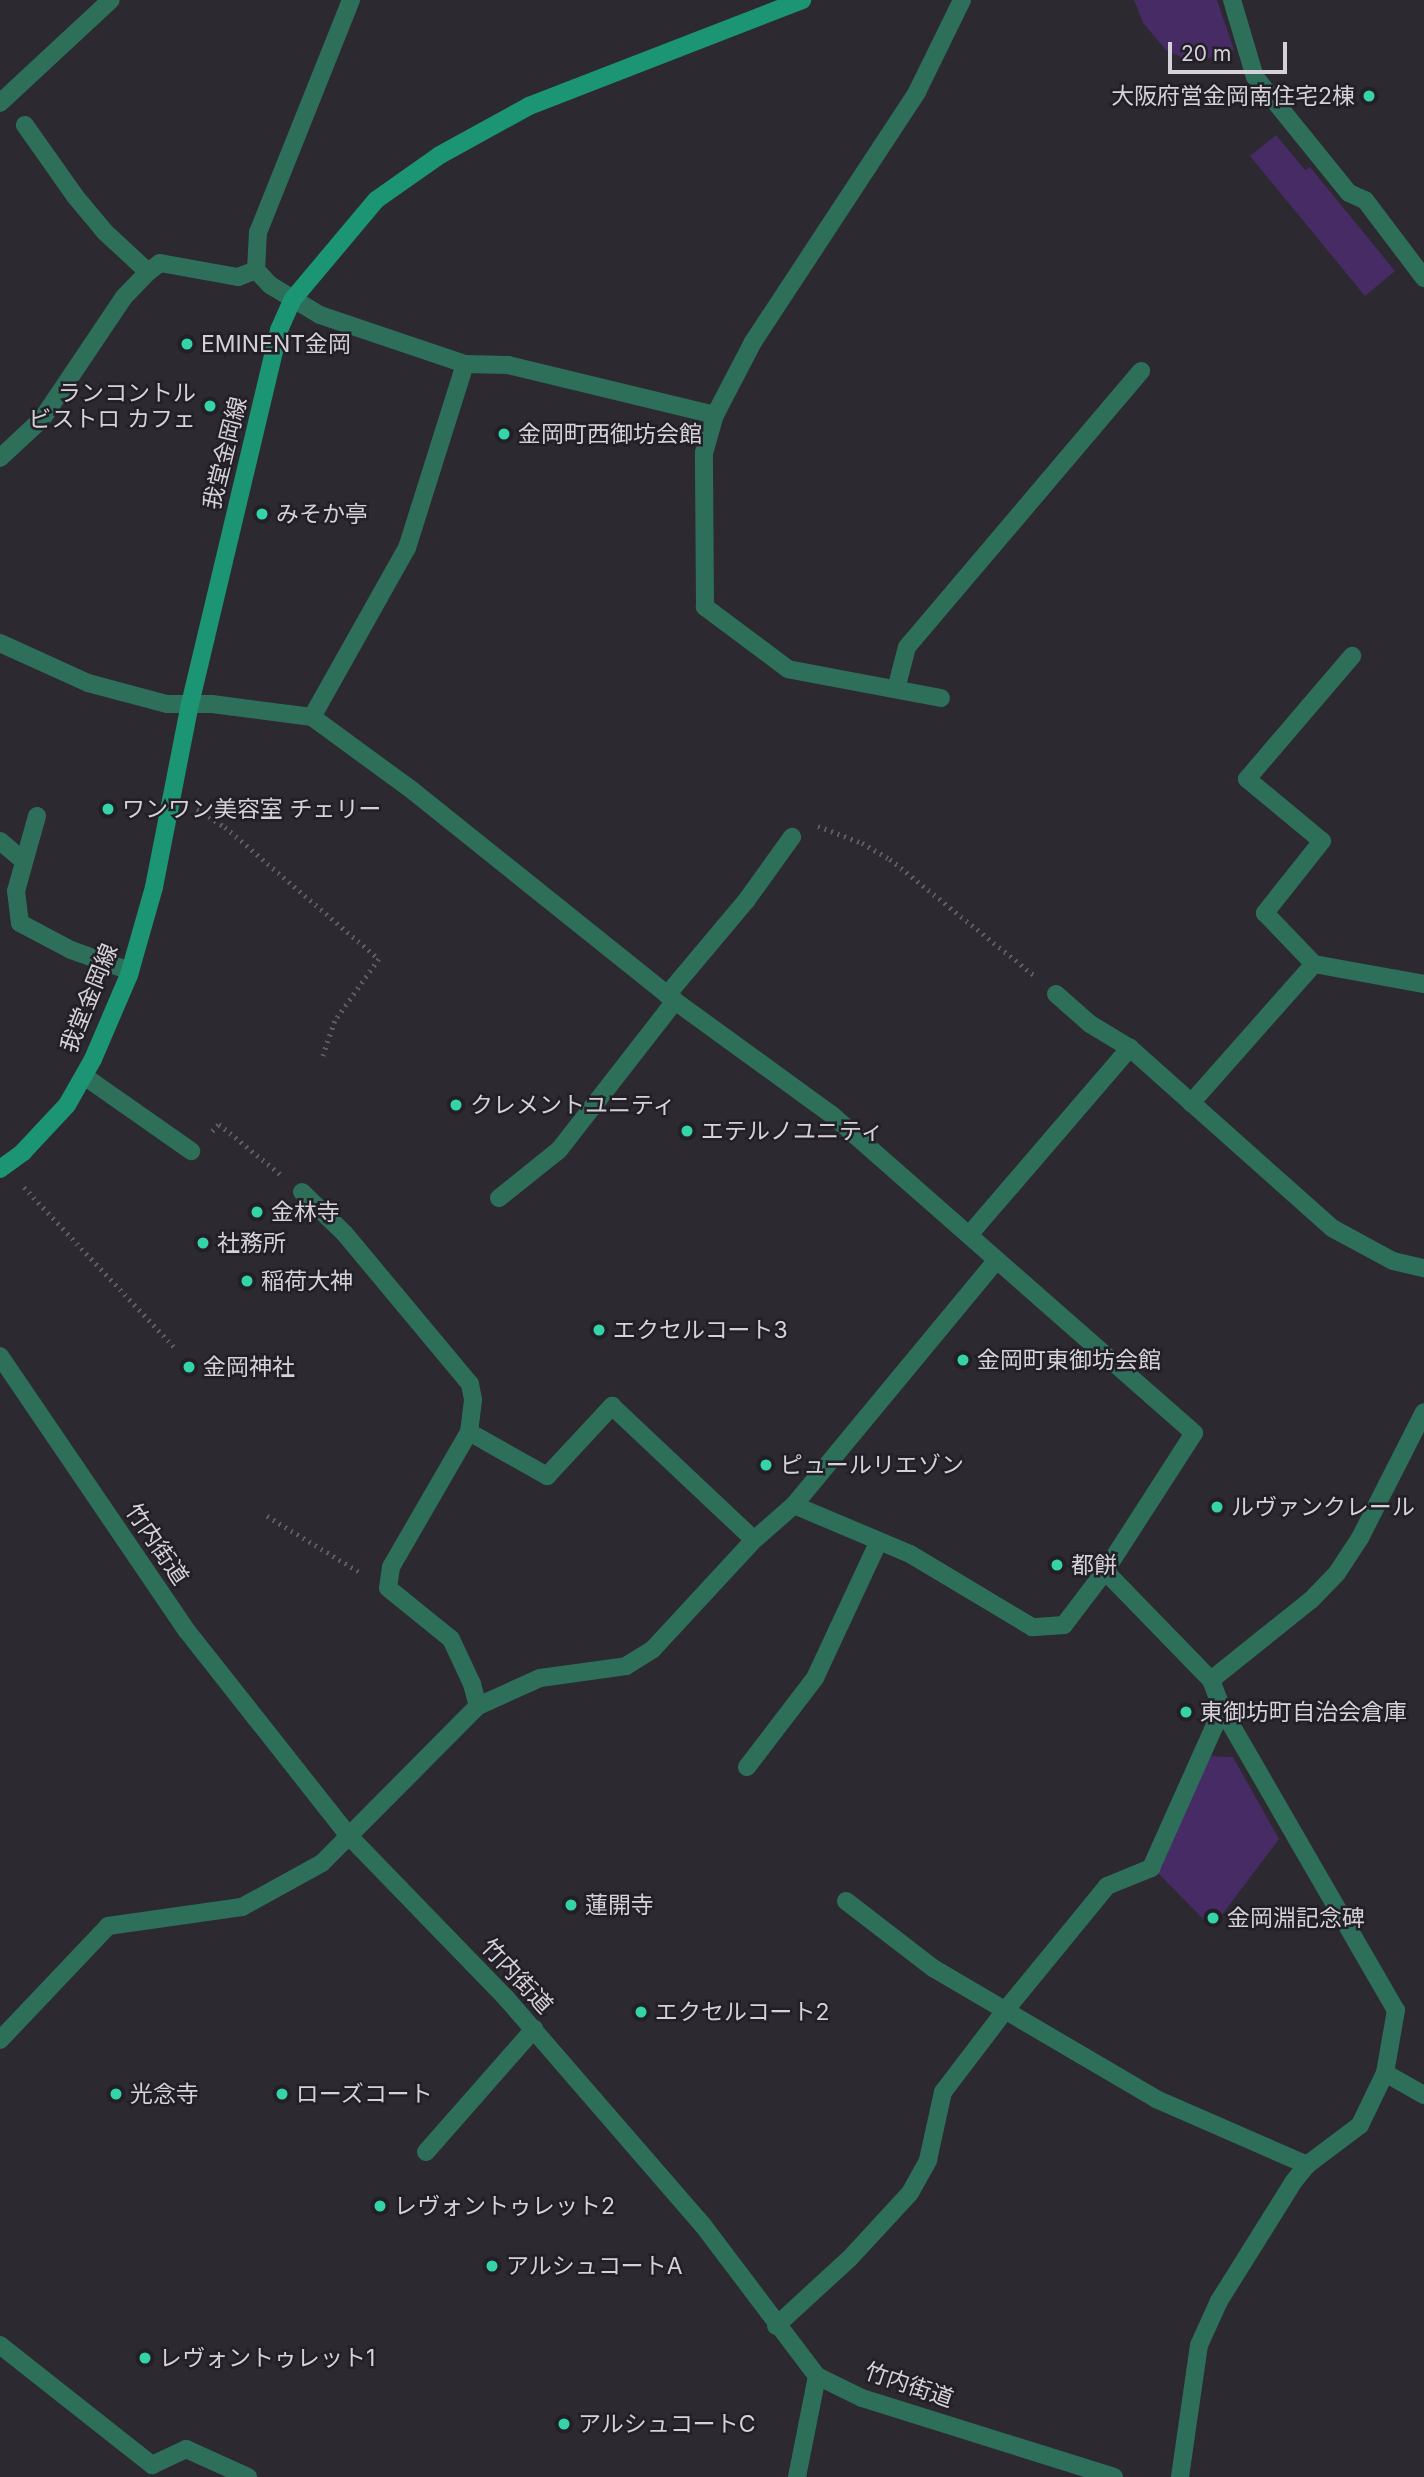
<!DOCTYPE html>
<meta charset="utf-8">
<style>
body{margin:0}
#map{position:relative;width:1424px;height:2477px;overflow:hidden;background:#2c2931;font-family:Inter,"Noto Sans JP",sans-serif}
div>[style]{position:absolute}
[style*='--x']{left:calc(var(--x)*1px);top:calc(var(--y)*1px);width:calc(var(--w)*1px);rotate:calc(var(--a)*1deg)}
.green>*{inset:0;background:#462b65}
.path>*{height:4.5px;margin-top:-2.25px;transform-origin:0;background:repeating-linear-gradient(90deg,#5e5c63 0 2px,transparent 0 7px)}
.lane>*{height:18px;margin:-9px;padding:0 9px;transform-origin:9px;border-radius:9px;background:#2e6f5a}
.street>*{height:18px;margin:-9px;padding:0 9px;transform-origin:9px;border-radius:9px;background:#2e6f5a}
.secondary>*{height:18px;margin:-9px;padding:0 9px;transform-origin:9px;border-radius:9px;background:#1b9574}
.dots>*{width:19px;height:19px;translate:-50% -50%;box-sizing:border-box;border:4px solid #221f27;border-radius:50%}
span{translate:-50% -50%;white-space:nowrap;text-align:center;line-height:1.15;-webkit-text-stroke:5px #221f27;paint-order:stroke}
.poi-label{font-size:23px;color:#d4d2d8}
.right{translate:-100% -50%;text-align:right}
.left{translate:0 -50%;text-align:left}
.street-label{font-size:23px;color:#d4d2d8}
.scale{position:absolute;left:1168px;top:42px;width:119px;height:32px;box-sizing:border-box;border:4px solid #d4d2d8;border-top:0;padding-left:9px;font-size:21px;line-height:24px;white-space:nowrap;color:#d4d2d8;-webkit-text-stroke:5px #221f27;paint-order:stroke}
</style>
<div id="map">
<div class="green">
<i style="clip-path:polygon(1134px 0,1217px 0,1234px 50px,1207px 59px,1183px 58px,1166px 50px,1143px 23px)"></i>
<i style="clip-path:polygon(1276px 135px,1305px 170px,1310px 167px,1395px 271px,1365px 296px,1250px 156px)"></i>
<i style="clip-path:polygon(1209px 1756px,1233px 1757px,1279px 1839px,1212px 1928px,1158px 1873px)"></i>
</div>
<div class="path">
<i style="--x:197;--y:809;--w:33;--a:33"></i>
<i style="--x:225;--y:827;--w:203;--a:40.6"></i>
<i style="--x:379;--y:959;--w:76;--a:125.4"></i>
<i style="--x:335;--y:1021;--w:37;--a:109"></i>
<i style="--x:818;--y:826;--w:47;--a:21.1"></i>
<i style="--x:862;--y:843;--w:32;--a:30"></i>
<i style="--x:890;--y:859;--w:185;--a:38.9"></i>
<i style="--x:212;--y:1131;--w:10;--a:-45"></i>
<i style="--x:219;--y:1124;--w:79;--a:39.3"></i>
<i style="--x:24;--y:1187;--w:219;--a:46.8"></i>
<i style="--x:267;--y:1516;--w:109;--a:31.1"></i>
</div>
<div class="lane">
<i style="--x:1232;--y:0;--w:80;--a:73.4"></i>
<i style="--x:1255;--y:77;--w:149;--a:51"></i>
<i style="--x:1349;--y:193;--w:17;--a:24"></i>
<i style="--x:1365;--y:200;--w:98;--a:52.9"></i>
<i style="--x:0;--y:458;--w:57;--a:-42.9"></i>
<i style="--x:42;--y:419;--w:147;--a:-56.1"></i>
<i style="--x:124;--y:297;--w:35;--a:-46"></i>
<i style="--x:148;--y:272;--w:59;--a:-137.1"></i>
<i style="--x:105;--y:232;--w:47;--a:-129.8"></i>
<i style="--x:75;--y:196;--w:87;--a:-125.2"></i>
<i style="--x:896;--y:689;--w:43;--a:-75.3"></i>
<i style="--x:907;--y:647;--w:362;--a:-49.7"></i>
<i style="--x:312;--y:717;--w:194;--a:-60.7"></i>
<i style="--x:407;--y:548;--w:193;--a:-72.5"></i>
<i style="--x:1247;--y:779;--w:162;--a:-49.5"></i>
<i style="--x:37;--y:816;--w:78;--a:105.6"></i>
<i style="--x:16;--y:891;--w:32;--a:83"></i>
<i style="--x:20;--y:923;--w:58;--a:27.9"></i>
<i style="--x:71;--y:950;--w:63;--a:19.6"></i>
<i style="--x:0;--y:841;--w:30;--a:40"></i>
<i style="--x:1056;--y:994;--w:45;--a:41.4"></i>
<i style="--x:1090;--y:1024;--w:47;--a:31"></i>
<i style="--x:1130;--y:1048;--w:271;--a:41.7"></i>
<i style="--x:1332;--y:1228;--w:69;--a:28.4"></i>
<i style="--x:1393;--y:1261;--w:32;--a:13"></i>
<i style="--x:667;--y:995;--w:123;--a:-50"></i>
<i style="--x:746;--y:901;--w:79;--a:-54.3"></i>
<i style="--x:84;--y:1076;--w:131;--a:35"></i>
<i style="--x:1191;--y:1103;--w:186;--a:-48.5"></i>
<i style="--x:499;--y:1198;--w:77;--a:-38.7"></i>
<i style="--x:559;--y:1150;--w:189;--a:-52.1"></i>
<i style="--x:969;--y:1235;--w:247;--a:-49.3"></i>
<i style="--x:469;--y:1432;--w:90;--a:29.4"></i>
<i style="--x:547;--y:1476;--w:96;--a:-47.1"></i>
<i style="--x:846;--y:1901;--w:110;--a:37.6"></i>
<i style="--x:933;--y:1968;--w:259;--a:30.4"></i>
<i style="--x:1385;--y:2073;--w:45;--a:29.4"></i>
<i style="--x:426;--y:2152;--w:164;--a:-48.7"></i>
<i style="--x:776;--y:2326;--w:100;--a:-42.6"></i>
<i style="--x:850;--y:2258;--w:88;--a:-47.3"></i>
<i style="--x:910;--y:2193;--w:38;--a:-61"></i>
<i style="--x:928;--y:2160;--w:70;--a:-77.6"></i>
<i style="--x:943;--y:2092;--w:101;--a:-52.7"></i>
</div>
<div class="street">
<i style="--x:351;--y:0;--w:250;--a:111.8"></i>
<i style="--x:258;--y:232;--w:38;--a:93"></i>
<i style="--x:256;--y:270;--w:21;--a:47"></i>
<i style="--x:270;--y:285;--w:58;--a:31"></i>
<i style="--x:320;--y:315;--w:153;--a:18.7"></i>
<i style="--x:465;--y:364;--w:43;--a:1.3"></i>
<i style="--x:508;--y:365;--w:213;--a:13.6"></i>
<i style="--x:0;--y:103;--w:151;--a:-42.9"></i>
<i style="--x:148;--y:272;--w:15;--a:-37"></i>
<i style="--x:160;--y:263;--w:79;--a:10.2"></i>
<i style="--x:238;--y:277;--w:19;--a:-21"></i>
<i style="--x:0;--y:643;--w:97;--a:24.4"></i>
<i style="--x:88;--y:683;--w:82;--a:14.9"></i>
<i style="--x:167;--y:704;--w:45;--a:0"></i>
<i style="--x:212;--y:704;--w:101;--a:7.4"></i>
<i style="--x:312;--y:717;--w:125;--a:36.2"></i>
<i style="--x:413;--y:791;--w:336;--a:38.7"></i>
<i style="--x:675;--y:1001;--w:194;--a:36"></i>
<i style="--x:832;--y:1115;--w:482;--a:41.3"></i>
<i style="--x:1194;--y:1433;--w:164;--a:122.8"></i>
<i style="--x:1105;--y:1571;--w:68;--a:127.2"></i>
<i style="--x:1064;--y:1625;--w:32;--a:176"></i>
<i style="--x:1032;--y:1627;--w:142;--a:-149.1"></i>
<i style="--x:910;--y:1554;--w:126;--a:-157.1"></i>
<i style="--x:941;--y:698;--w:156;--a:-169.3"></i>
<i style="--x:788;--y:669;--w:104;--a:-143.2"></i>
<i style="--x:705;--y:607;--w:154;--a:-90.4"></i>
<i style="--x:704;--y:453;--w:40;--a:-74"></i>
<i style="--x:715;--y:415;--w:82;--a:-62.5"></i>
<i style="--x:753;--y:342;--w:299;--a:-56.7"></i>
<i style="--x:917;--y:92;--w:102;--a:-63.9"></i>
<i style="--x:1247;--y:779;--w:97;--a:39.6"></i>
<i style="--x:1322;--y:841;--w:92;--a:128.4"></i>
<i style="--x:1265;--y:913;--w:71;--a:46.1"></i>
<i style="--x:1314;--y:964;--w:112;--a:10.3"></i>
<i style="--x:302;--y:1192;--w:60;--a:44.3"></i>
<i style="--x:345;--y:1234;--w:195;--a:50.2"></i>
<i style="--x:470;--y:1384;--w:16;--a:79"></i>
<i style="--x:473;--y:1400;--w:32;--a:97"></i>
<i style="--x:469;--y:1432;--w:156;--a:120"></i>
<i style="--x:391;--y:1567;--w:21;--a:98"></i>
<i style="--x:388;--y:1588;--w:81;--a:39"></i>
<i style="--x:451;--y:1639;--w:50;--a:65"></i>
<i style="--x:472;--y:1684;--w:23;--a:75"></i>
<i style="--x:0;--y:1356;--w:333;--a:55.8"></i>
<i style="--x:187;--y:1631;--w:261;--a:51.7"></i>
<i style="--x:349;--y:1836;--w:226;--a:45.9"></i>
<i style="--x:506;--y:1998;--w:299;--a:49.1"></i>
<i style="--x:702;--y:2224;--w:191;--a:52.9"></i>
<i style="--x:817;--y:2376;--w:50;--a:26.1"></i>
<i style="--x:862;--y:2398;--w:264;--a:17.4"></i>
<i style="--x:612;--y:1406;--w:195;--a:43.3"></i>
<i style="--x:1105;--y:1571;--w:152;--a:45.8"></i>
<i style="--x:1211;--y:1680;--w:31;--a:69"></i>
<i style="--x:1222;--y:1709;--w:348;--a:60"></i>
<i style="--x:1396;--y:2010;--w:64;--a:99.9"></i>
<i style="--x:1385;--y:2073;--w:58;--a:115.7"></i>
<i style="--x:1360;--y:2125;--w:66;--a:143"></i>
<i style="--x:1307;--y:2165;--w:21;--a:129"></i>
<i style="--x:1294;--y:2181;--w:142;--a:122"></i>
<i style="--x:1219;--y:2301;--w:48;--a:114.4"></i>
<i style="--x:1199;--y:2345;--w:133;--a:98.2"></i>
<i style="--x:1211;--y:1680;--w:128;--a:-38.7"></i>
<i style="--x:1311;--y:1600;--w:37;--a:-46"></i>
<i style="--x:1337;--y:1573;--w:42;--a:-56.7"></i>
<i style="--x:1360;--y:1538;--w:141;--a:-63.1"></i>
<i style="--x:747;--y:1767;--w:112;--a:-52.6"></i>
<i style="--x:815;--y:1678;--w:151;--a:-65"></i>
<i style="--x:1004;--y:2012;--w:163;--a:-50.7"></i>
<i style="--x:1107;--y:1886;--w:48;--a:-22.2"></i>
<i style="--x:1151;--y:1868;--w:174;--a:-65.9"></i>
<i style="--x:0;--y:2040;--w:157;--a:-46.5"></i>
<i style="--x:108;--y:1926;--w:135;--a:-8.1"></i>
<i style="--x:242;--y:1907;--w:91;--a:-28.8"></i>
<i style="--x:322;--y:1863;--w:221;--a:-45.2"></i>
<i style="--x:478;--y:1706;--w:68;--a:-24.3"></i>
<i style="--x:540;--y:1678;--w:87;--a:-7.9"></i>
<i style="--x:626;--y:1666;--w:32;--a:-32"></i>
<i style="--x:653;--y:1649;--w:149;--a:-47.2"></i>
<i style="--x:754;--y:1540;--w:53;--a:-41.2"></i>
<i style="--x:794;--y:1505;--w:318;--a:-50.4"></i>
<i style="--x:1156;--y:2099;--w:165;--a:23.6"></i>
<i style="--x:0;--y:2345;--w:194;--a:38.3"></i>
<i style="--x:152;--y:2465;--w:38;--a:-25"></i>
<i style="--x:186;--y:2449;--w:68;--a:24.3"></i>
<i style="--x:797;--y:2477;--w:103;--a:-78.8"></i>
</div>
<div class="secondary">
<i style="--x:0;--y:1169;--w:29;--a:-36"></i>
<i style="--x:23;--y:1152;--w:64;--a:-46.9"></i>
<i style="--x:67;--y:1105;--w:53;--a:-60.5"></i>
<i style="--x:93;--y:1059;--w:91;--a:-66.8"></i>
<i style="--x:129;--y:975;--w:91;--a:-74.1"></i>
<i style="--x:154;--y:887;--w:187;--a:-78.9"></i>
<i style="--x:190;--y:704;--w:384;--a:-76.6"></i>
<i style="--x:279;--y:330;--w:34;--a:-66"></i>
<i style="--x:293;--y:299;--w:129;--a:-50"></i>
<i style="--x:376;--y:200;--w:78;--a:-35.1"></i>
<i style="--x:440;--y:155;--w:102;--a:-28.8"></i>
<i style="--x:529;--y:106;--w:293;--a:-21.2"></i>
</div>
<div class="dots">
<i style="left:1369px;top:96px;background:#34d4a8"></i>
<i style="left:187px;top:344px;background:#34d4a8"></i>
<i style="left:210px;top:406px;background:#34d4a8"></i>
<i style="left:504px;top:434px;background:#34d4a8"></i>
<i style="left:262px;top:514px;background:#34d4a8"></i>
<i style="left:108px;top:809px;background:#34d4a8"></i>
<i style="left:456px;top:1105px;background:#34d4a8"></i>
<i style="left:687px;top:1131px;background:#34d4a8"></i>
<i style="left:257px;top:1212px;background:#34d4a8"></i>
<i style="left:203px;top:1243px;background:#34d4a8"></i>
<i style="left:247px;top:1281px;background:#34d4a8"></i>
<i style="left:599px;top:1330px;background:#34d4a8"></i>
<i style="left:963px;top:1360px;background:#34d4a8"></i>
<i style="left:189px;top:1367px;background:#34d4a8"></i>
<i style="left:766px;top:1465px;background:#34d4a8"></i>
<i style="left:1217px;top:1507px;background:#34d4a8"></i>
<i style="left:1057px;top:1565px;background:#34d4a8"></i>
<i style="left:1186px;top:1712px;background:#34d4a8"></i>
<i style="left:571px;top:1905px;background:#34d4a8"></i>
<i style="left:1213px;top:1918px;background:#34d4a8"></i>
<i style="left:641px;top:2012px;background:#34d4a8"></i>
<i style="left:116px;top:2094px;background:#34d4a8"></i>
<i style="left:282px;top:2094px;background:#34d4a8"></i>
<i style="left:380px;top:2206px;background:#34d4a8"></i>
<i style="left:492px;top:2266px;background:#34d4a8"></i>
<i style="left:145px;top:2358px;background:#34d4a8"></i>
<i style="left:564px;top:2424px;background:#34d4a8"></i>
</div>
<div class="poi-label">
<span class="right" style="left:1355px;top:96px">大阪府営金岡南住宅2棟</span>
<span class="left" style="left:201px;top:344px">EMINENT金岡</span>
<span class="right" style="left:196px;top:406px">ランコントル<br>ビストロ カフェ</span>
<span class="left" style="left:518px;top:434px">金岡町西御坊会館</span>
<span class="left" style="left:276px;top:514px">みそか亭</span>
<span class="left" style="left:122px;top:809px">ワンワン美容室 チェリー</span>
<span class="left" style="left:470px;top:1105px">クレメントユニティ</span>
<span class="left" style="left:701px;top:1131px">エテルノユニティ</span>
<span class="left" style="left:271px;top:1212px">金林寺</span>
<span class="left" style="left:217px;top:1243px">社務所</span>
<span class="left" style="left:261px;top:1281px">稲荷大神</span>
<span class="left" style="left:613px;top:1330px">エクセルコート3</span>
<span class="left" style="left:977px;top:1360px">金岡町東御坊会館</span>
<span class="left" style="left:203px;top:1367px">金岡神社</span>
<span class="left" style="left:780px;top:1465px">ピュールリエゾン</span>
<span class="left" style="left:1231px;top:1507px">ルヴァンクレール</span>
<span class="left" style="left:1071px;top:1565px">都餅</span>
<span class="left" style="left:1200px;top:1712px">東御坊町自治会倉庫</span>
<span class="left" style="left:585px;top:1905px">蓮開寺</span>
<span class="left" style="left:1227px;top:1918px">金岡淵記念碑</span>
<span class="left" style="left:655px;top:2012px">エクセルコート2</span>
<span class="left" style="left:130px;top:2094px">光念寺</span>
<span class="left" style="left:296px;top:2094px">ローズコート</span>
<span class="left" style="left:394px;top:2206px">レヴォントゥレット2</span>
<span class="left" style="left:506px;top:2266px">アルシュコートA</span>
<span class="left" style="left:159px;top:2358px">レヴォントゥレット1</span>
<span class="left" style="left:578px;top:2424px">アルシュコートC</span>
</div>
<div class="street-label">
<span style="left:225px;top:453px;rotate:-76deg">我堂金岡線</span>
<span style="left:89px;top:998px;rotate:-68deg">我堂金岡線</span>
<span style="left:157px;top:1544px;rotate:56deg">竹内街道</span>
<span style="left:517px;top:1976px;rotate:47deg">竹内街道</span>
<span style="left:909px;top:2385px;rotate:19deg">竹内街道</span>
</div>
<div class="scale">20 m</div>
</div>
